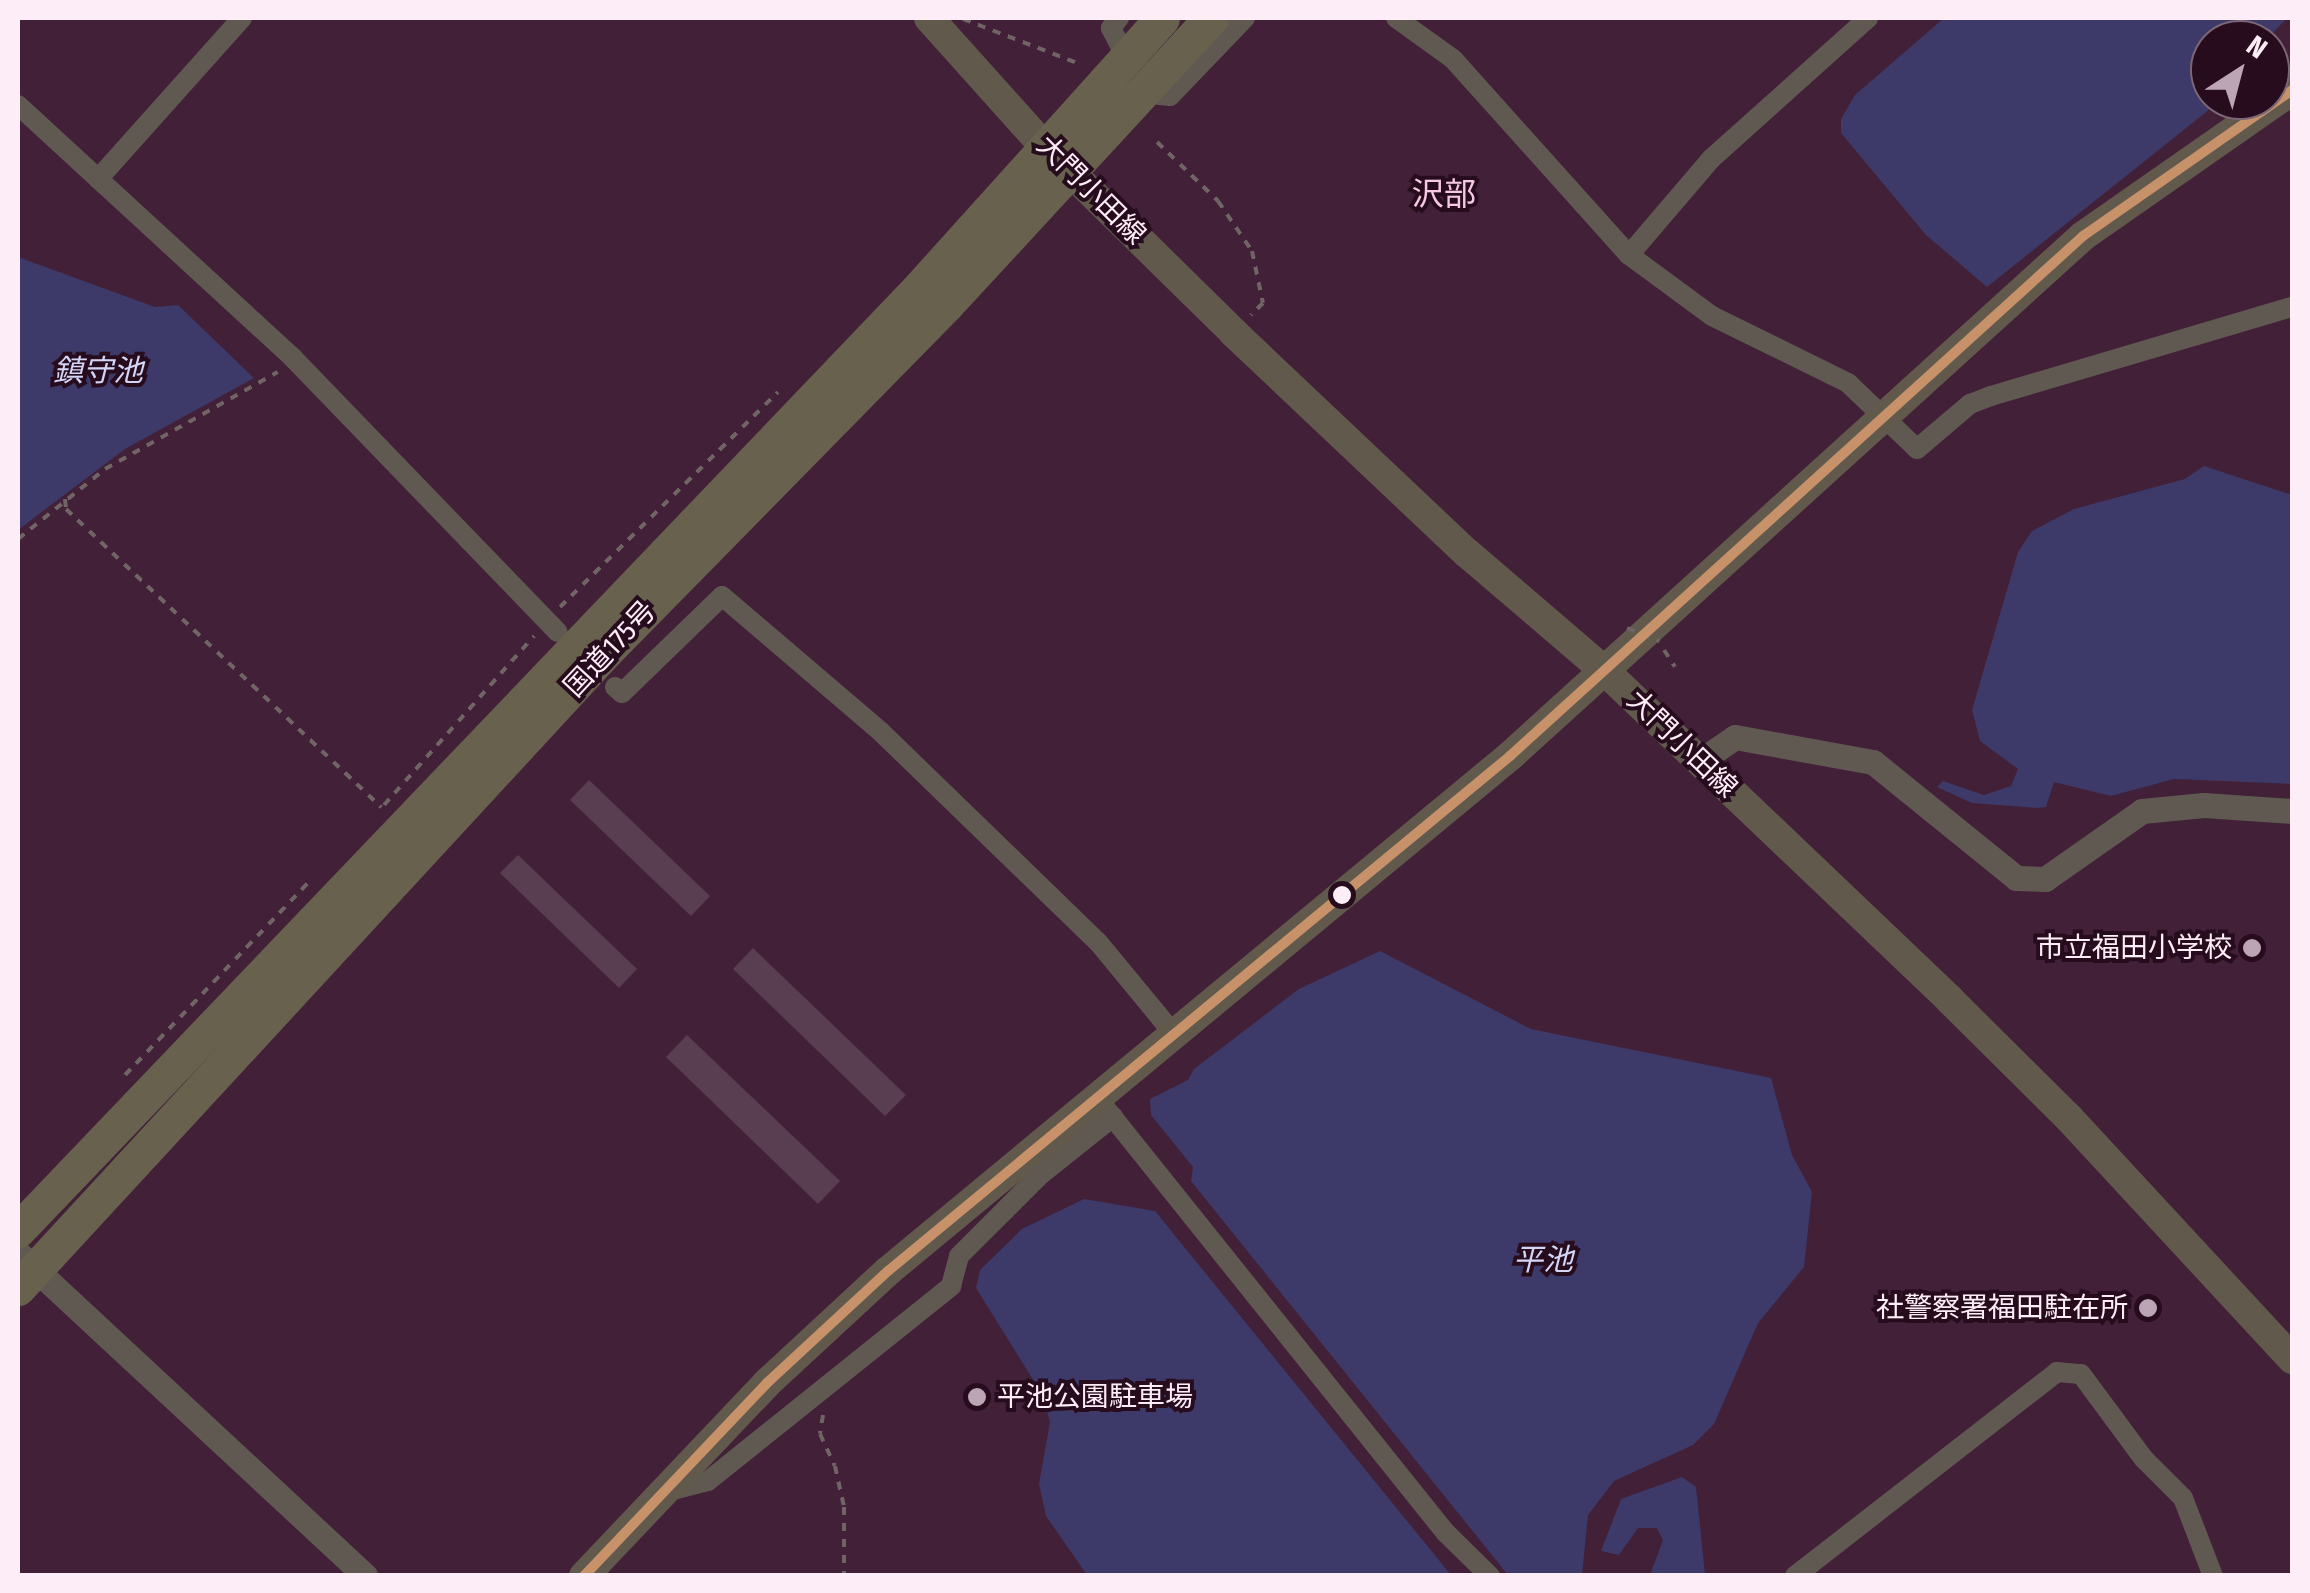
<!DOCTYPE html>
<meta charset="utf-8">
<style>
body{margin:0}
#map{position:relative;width:2310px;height:1593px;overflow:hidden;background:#422038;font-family:"Fira Sans Condensed","Noto Sans JP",sans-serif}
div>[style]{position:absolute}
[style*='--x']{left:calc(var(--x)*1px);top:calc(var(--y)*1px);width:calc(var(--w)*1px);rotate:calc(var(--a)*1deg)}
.water>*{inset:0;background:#3d3968}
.building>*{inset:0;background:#583e50}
.path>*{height:4px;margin-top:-2px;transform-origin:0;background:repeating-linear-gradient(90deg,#706564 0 8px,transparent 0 16px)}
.minor>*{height:20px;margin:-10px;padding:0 10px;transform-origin:10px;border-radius:10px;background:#605951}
.tertiary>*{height:25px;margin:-12.5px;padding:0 12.5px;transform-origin:12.5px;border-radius:12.5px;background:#605951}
.secondary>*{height:30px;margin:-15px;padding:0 15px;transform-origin:15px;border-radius:15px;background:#61594c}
.trunk>*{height:35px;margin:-17.5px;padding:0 17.5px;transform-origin:17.5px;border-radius:17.5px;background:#68614e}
.path-bridge>*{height:4px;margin-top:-2px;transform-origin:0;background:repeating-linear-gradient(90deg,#706564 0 8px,transparent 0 16px)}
.bus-1>*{height:10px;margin:-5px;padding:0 5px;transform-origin:5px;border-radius:5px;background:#c7916a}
.dots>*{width:28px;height:28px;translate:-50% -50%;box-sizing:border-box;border:5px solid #270c1e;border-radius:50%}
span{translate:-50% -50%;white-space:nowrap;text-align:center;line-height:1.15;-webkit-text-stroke:8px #270c1e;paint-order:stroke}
.street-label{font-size:28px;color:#fdedf6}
.poi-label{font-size:28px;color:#fdedf6}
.right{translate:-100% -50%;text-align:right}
.left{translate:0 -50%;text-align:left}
.water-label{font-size:30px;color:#d2d5f6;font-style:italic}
.quarter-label{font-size:32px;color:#f6c8e4}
.frame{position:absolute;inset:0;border:20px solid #fdedf6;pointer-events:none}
.north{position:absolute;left:2190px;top:20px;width:100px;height:100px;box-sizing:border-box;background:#270c1e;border:2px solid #7d6674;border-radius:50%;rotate:36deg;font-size:28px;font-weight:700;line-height:40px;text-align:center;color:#fdedf6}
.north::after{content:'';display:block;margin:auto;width:35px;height:45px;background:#bca5b4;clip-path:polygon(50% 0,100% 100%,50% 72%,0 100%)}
</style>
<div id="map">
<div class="water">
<i style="clip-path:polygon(1944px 18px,2287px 18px,2266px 40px,2210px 40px,2210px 100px,2216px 100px,2210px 109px,1987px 287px,1926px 235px,1841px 133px,1841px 119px,1855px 95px)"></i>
<i style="clip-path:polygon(18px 257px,155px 307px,178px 305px,254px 378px,125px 449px,18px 530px)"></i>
<i style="clip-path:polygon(2204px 466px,2292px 495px,2292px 784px,2174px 779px,2111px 796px,2054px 782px,2046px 807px,2037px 808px,1972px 803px,1937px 787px,1943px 781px,1984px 795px,2011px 786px,2018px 769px,1980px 741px,1972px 710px,2018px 552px,2032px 531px,2074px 509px,2185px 479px)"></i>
<i style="clip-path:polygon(1380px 951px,1531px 1029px,1771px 1078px,1792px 1155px,1812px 1192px,1804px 1267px,1758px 1323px,1714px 1424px,1693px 1445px,1614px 1481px,1588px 1515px,1582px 1575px,1508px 1575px,1191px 1181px,1193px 1167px,1151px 1115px,1150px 1099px,1188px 1080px,1194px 1069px,1299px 989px)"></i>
<i style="clip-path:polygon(1084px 1199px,1155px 1211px,1451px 1575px,1087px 1575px,1046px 1516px,1039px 1484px,1050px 1422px,1042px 1394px,976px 1288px,980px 1270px,1022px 1229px)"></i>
<i style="clip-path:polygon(1682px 1477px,1696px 1487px,1705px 1575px,1650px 1575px,1663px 1540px,1657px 1528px,1638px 1528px,1619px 1555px,1601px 1551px,1621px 1499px)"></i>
</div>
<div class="building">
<i style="clip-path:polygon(589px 780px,710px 896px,691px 916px,570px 800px)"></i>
<i style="clip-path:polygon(518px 855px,637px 969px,619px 988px,500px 873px)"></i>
<i style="clip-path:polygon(753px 948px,906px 1095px,885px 1116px,733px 969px)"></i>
<i style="clip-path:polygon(687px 1035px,840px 1181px,818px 1204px,666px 1057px)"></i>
</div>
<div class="path">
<i style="--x:963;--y:19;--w:122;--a:21.1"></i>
<i style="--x:1157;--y:142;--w:85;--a:44"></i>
<i style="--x:1218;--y:201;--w:60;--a:55.8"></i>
<i style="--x:1252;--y:251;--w:53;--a:78.1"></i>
<i style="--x:1263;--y:303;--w:17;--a:135"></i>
<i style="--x:65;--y:499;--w:10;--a:84"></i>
<i style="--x:66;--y:509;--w:434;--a:43.4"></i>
<i style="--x:18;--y:539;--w:112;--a:-38.8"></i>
<i style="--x:105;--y:469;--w:198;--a:-29.3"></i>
<i style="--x:560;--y:607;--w:306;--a:-44.6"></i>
<i style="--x:1664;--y:650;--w:20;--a:57"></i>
<i style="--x:384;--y:805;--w:226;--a:-48.4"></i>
<i style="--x:125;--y:1075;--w:269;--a:-46.4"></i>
<i style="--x:823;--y:1415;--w:19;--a:99"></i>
<i style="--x:820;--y:1434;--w:35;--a:65"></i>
<i style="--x:835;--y:1466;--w:42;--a:77.6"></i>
<i style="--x:844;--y:1507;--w:69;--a:90"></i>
</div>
<div class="minor">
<i style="--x:1119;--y:18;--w:13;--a:129"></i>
<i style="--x:1111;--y:28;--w:31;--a:63"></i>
<i style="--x:1396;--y:18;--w:70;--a:35.7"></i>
<i style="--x:1453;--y:59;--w:263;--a:48.1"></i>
<i style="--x:1629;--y:255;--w:103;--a:36.3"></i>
<i style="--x:1712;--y:316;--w:152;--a:26.2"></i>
<i style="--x:1848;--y:383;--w:95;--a:43.7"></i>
<i style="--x:1917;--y:449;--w:70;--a:-40.3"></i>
<i style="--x:1970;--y:404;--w:22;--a:-21"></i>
<i style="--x:1991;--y:396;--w:314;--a:-16.5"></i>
<i style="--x:1141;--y:93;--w:29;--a:6"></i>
<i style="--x:1170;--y:96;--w:108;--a:-46.1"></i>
<i style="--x:18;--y:105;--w:374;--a:42.6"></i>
<i style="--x:293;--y:358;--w:381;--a:46"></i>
<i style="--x:98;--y:179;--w:216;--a:-48.2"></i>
<i style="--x:1629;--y:255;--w:126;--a:-49.5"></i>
<i style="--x:1711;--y:159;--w:211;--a:-41.9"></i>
<i style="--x:615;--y:687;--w:9;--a:41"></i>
<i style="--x:622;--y:693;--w:139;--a:-44.1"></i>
<i style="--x:722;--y:596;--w:208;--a:40.5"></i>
<i style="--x:880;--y:731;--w:303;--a:44.1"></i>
<i style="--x:1098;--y:942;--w:118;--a:50.5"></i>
<i style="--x:1095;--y:1095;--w:560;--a:51.31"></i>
<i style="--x:1445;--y:1532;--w:63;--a:44.4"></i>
<i style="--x:665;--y:1492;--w:44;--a:-14.3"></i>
<i style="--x:708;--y:1481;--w:312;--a:-38.7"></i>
<i style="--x:951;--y:1286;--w:31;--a:-75"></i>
<i style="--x:959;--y:1256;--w:113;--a:-45"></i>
<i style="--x:1039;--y:1176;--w:95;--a:-38.6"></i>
<i style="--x:1795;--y:1576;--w:332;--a:-37.9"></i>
<i style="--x:2057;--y:1372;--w:24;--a:5"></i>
<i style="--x:2081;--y:1374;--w:106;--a:53.5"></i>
<i style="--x:2144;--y:1459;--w:55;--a:45"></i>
<i style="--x:2183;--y:1498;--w:84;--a:69"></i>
</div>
<div class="tertiary">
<i style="--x:1700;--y:761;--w:42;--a:-34.4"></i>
<i style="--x:1735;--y:737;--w:140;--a:10.3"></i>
<i style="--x:1873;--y:762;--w:184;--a:39"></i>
<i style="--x:2016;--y:878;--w:29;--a:2"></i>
<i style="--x:2045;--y:879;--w:118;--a:-35"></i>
<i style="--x:2142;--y:811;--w:62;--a:-5.5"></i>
<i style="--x:2204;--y:805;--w:88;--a:3.9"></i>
<i style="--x:18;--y:1253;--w:474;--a:42.9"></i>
</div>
<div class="secondary">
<i style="--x:929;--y:18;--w:172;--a:48.1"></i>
<i style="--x:1044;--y:146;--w:267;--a:44.5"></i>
<i style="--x:1234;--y:333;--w:320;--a:43.4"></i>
<i style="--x:1467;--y:553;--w:183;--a:40.6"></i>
<i style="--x:1606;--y:672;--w:475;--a:43.6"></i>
<i style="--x:1950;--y:1000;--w:166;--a:44.8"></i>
<i style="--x:2068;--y:1117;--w:330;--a:47.2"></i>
<i style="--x:584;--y:1576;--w:266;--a:-46.5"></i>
<i style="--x:767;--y:1383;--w:165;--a:-42.8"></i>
<i style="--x:888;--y:1271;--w:808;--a:-39.62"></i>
<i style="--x:1510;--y:756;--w:774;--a:-42.22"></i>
<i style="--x:2083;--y:236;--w:255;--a:-34.9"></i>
</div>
<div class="trunk">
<i style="--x:18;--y:1230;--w:1306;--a:-46.27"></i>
<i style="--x:921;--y:286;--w:360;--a:-48"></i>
<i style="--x:18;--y:1288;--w:867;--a:-47.29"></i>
<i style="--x:606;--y:651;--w:485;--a:-45.5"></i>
<i style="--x:946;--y:305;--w:391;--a:-47.3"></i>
</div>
<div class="path-bridge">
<i style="--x:1627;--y:628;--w:35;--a:22"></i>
</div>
<div class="bus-1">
<i style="--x:584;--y:1576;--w:266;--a:-46.5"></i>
<i style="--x:767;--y:1383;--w:165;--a:-42.8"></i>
<i style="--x:888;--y:1271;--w:808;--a:-39.62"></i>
<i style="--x:1510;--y:756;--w:774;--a:-42.22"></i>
<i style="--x:2083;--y:236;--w:255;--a:-34.9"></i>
</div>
<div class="dots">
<i style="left:1342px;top:895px;background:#fdedf6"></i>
<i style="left:2252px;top:948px;background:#bca5b4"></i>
<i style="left:2148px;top:1308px;background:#bca5b4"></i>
<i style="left:977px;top:1397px;background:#bca5b4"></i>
</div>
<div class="street-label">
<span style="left:1091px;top:190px;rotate:45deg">大門小田線</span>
<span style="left:610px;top:649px;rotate:-47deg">国道175号</span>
<span style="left:1682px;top:744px;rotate:44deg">大門小田線</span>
</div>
<div class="poi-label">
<span class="right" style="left:2232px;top:948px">市立福田小学校</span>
<span class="right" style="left:2128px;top:1308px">社警察署福田駐在所</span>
<span class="left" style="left:997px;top:1397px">平池公園駐車場</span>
</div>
<div class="water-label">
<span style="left:98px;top:371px">鎮守池</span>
<span style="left:1543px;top:1260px">平池</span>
</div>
<div class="quarter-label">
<span style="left:1444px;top:194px">沢部</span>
</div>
<div class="frame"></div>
<div class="north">N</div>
</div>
